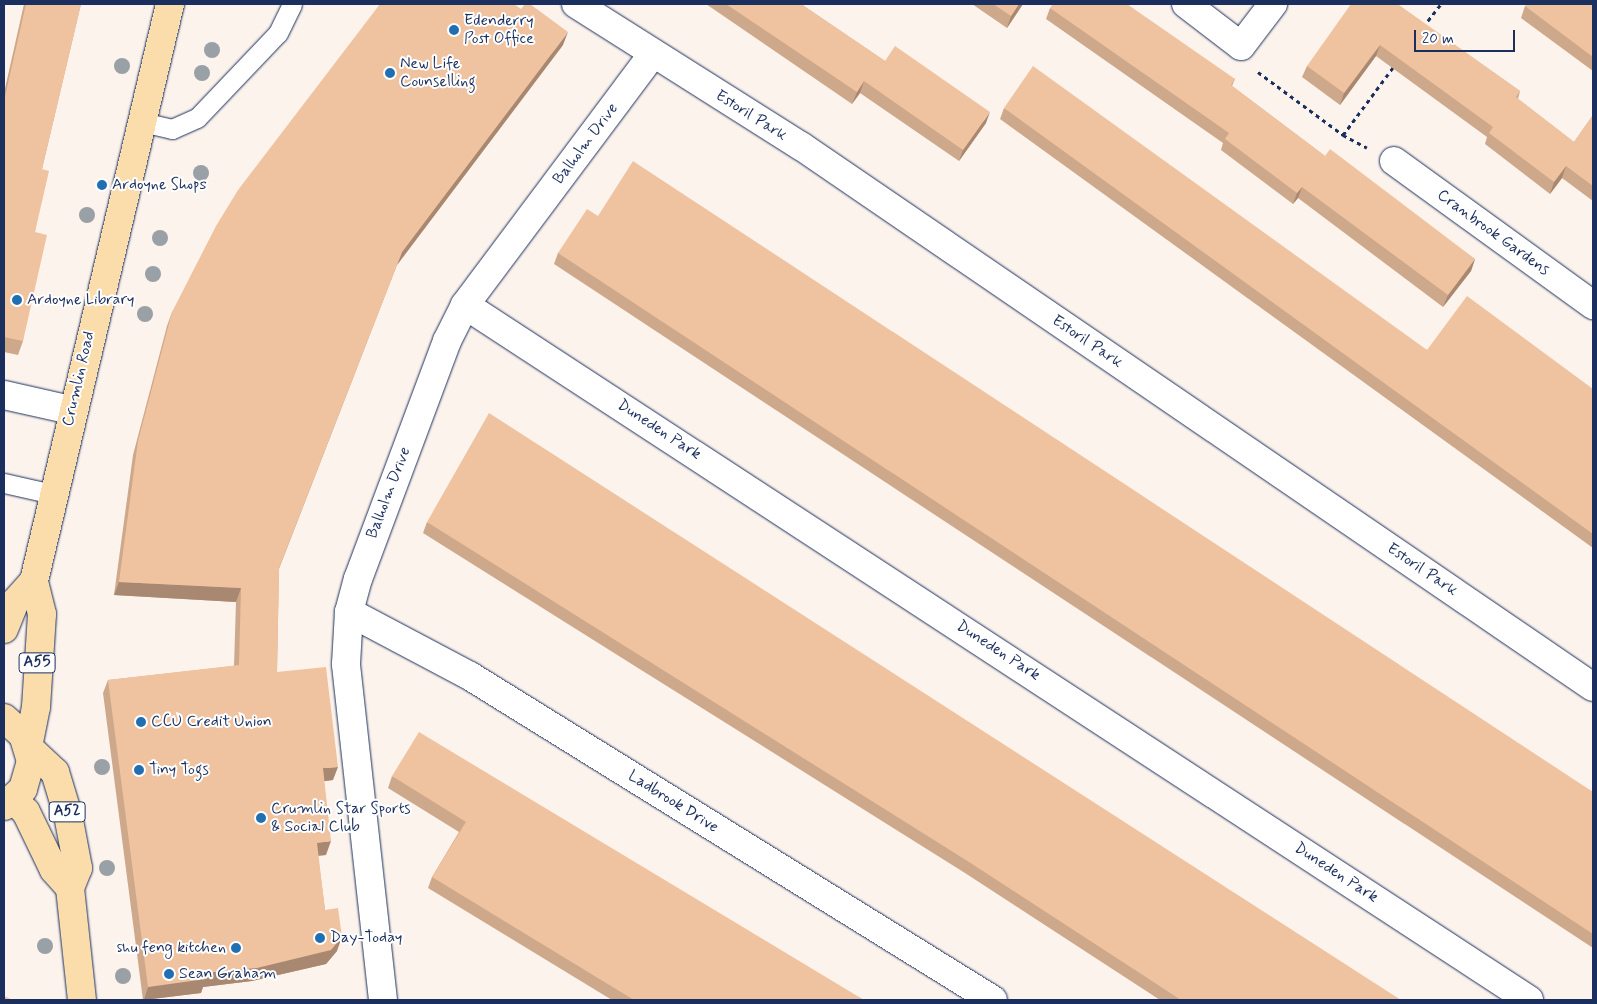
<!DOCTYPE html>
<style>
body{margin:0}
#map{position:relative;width:1597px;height:1004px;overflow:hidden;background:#fcf3ec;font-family:Mynerve,sans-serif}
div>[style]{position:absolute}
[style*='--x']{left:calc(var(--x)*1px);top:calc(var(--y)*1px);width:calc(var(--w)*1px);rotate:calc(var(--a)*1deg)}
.path>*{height:3px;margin-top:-1.5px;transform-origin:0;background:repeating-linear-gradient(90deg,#1b2f5e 0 4px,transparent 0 8px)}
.roads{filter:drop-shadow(0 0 1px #1b2f5e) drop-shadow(0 0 1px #1b2f5e)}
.lane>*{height:19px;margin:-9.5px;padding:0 9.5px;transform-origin:9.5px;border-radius:9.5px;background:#fff}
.street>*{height:28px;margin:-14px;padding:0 14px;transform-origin:14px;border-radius:14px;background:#fff}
.primary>*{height:28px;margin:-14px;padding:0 14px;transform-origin:14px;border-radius:14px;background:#faddab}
.highway>*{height:28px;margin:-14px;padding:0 14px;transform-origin:14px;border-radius:14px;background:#faddab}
.trees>*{width:16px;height:16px;margin:-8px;border-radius:50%;background:#99a0a6}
.wall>*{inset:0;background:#cea88a}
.shaded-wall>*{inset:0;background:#a88870}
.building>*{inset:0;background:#f0c3a0}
.dots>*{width:14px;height:14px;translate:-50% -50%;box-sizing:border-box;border:2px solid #fff;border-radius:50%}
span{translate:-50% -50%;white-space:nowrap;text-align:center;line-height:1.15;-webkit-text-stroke:4px #fff;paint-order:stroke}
.shield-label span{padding:1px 4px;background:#fff;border:1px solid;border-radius:4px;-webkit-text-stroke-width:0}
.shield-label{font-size:15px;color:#1b2f5e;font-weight:700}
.poi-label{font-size:16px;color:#1b2f5e}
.left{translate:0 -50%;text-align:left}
.right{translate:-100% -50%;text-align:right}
.street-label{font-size:16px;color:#1b2f5e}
.frame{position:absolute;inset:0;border:5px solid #1b2f5e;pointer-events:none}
.scale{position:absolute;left:1414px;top:30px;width:101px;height:22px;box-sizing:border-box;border:2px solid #1b2f5e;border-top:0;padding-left:6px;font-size:15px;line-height:18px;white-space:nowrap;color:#1b2f5e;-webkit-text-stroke:4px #fff;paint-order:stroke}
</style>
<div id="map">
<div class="path">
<i style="--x:1423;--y:27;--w:29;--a:-52"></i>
<i style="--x:1258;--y:72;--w:106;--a:36.5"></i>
<i style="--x:1343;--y:135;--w:27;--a:28"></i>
<i style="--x:1343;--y:135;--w:86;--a:-53.5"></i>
</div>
<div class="roads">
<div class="lane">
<i style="--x:142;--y:122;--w:31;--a:13"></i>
<i style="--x:172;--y:129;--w:27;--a:-24"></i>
<i style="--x:197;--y:118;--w:117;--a:-46.4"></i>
<i style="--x:278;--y:33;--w:32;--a:-64"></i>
<i style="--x:4;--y:483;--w:50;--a:12.7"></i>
</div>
<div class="street">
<i style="--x:576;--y:4;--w:266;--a:32.3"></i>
<i style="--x:801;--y:146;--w:959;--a:34.34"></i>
<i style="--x:1186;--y:4;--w:69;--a:37.4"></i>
<i style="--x:1241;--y:46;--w:53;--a:-52.7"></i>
<i style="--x:1394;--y:161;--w:246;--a:35.9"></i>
<i style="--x:465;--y:305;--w:1271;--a:33.15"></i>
<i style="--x:4;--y:395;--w:69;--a:12.6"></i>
<i style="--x:349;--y:612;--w:137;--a:27.9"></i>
<i style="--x:470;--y:676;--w:615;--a:31.78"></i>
<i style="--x:383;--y:1000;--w:338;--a:-96.3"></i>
<i style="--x:346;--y:664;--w:52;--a:-86.7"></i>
<i style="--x:349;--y:612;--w:34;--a:-75"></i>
<i style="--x:358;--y:579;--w:254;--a:-69.5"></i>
<i style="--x:447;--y:341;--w:40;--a:-63.4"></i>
<i style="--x:465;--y:305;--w:312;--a:-53.2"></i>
</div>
<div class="primary">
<i style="--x:28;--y:747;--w:37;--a:43"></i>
<i style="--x:55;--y:772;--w:45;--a:73.2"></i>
<i style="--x:68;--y:815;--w:54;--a:79.3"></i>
<i style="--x:78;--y:868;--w:22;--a:112"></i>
<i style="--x:70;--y:888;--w:113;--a:83.9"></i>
<i style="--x:13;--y:799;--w:18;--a:45"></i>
<i style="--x:26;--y:812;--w:64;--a:64.2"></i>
<i style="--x:54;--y:870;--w:24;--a:48"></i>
</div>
<div class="highway">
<i style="--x:4;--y:629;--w:29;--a:-68"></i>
<i style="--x:15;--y:602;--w:28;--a:-48"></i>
<i style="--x:4;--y:718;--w:25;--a:42"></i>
<i style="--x:23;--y:735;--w:27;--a:73"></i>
<i style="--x:31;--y:761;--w:29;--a:106"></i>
<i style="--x:23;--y:789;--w:25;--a:138"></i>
<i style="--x:28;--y:747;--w:41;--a:-78.7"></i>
<i style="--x:36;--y:707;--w:93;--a:-86.3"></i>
<i style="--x:42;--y:614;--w:34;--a:-104"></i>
<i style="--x:34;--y:581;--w:593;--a:-76.74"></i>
</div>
</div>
<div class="trees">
<i style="left:212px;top:50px"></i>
<i style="left:122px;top:66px"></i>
<i style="left:202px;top:73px"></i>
<i style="left:201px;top:173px"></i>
<i style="left:87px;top:215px"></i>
<i style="left:160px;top:238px"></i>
<i style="left:153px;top:274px"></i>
<i style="left:145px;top:314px"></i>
<i style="left:102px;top:767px"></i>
<i style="left:107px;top:868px"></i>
<i style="left:45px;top:946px"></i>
<i style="left:123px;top:976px"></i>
</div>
<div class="wall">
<i style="clip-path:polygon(24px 4px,81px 4px,42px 169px,23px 341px,18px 355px,4px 352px,4px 93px)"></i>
<i style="clip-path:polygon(706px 4px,801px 4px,885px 61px,986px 123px,959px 161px,860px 93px,852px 104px)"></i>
<i style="clip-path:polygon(972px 4px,1023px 4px,1007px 28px)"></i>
<i style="clip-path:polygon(1593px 4px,1593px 71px,1521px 18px,1525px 6px)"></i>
<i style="clip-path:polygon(1401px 7px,1520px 91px,1518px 99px,1574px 142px,1593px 115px,1593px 201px,1562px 178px,1550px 194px,1485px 144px,1487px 137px,1376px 56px,1340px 105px,1302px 77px,1307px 66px)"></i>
<i style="clip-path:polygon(1050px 8px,1235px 79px,1232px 86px,1325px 156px,1475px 259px,1471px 271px,1443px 307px,1298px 198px,1293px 204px,1221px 150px,1223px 143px,1046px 19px)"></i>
<i style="clip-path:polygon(563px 45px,397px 265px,279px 569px,277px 672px,333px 780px,324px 781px,326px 855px,318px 856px,325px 910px,337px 951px,326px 964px,252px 981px,203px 987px,201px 993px,143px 1000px,103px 693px,108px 680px,234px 666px,236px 602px,114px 595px,133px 455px,167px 326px,172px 312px)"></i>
<i style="clip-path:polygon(1004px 108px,1427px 350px,1593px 389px,1593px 548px,1000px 119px)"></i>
<i style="clip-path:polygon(598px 216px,1593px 792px,1593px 948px,554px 264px,558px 253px)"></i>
<i style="clip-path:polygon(427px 522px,1401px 1000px,1160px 1000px,965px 873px,423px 533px)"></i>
<i style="clip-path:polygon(392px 776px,864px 1000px,612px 1000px,428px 888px,432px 877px,459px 832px,388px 788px)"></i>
</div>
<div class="shaded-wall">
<i style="clip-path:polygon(1019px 4px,1023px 4px,1007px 28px,1011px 16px)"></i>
<i style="clip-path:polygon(568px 32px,563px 45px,397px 265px,402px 252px)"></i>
<i style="clip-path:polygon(1380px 45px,1376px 56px,1340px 105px,1344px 93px)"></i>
<i style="clip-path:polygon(864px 81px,860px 93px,852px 104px,857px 92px)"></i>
<i style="clip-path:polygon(990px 112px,986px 123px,959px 161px,963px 150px)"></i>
<i style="clip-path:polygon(1566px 166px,1562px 178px,1550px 194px,1554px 182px)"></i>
<i style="clip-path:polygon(1302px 187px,1298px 198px,1293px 204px,1297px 193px)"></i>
<i style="clip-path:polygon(1475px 259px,1471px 271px,1443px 307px,1448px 295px)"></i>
<i style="clip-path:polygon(119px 582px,241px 588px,236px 602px,114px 595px)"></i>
<i style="clip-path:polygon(338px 767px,333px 780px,318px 782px,323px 768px)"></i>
<i style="clip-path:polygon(331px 841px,326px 855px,312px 856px,317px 843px)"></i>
<i style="clip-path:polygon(342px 937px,337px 951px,326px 964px,252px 981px,203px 987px,201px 993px,144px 1000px,148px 987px,205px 973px)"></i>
</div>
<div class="building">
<i style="clip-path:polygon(26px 4px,81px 4px,42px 169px,49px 171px,35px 232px,47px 235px,23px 341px,4px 337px,4px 101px)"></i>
<i style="clip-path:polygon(380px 4px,514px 4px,521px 9px,525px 4px,530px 4px,568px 32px,402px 252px,279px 568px,277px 672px,326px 667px,338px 767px,323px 768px,331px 841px,317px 843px,325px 910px,338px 908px,342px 937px,331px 950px,257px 968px,205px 973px,206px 979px,148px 987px,108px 680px,239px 665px,241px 588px,119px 582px,138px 441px,172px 312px,216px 226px,238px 190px)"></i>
<i style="clip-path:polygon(726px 4px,801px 4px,885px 61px,895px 46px,990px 112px,963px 150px,864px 81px,857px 92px)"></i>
<i style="clip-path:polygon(993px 4px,1019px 4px,1011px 16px)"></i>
<i style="clip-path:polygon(1053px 4px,1127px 4px,1235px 79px,1231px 85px,1325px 156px,1330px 149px,1475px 259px,1448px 295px,1302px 187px,1297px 193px,1225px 139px,1229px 133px,1050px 8px)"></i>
<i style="clip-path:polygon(1351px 4px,1399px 4px,1399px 5px,1520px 91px,1516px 97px,1574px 142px,1593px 115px,1593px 186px,1566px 166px,1554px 182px,1489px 133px,1493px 127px,1380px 45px,1344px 93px,1307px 66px)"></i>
<i style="clip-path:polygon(1527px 4px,1593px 4px,1593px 57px,1525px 6px)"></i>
<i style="clip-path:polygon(1033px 66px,1427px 350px,1467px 296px,1593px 389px,1593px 534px,1004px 108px)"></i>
<i style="clip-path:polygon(633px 161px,1593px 792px,1593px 934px,558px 253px,587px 209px,598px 216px)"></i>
<i style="clip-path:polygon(489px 413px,1401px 1000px,1181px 1000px,969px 862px,427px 522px)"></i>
<i style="clip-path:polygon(419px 732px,864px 1000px,634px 1000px,432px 877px,466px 822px,392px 776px)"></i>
<i style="clip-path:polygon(4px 996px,13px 1000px,4px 1000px)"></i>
</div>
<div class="dots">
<i style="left:454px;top:30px;background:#1f6fb2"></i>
<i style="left:390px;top:73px;background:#1f6fb2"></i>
<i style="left:102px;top:185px;background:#1f6fb2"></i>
<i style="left:17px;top:300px;background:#1f6fb2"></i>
<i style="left:141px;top:722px;background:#1f6fb2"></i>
<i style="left:139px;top:770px;background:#1f6fb2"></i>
<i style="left:261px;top:818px;background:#1f6fb2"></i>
<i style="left:320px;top:938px;background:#1f6fb2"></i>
<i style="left:236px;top:948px;background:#1f6fb2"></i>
<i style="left:169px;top:974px;background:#1f6fb2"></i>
</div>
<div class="shield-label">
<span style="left:37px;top:663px">A55</span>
<span style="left:67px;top:812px">A52</span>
</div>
<div class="poi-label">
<span class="left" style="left:464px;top:30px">Edenderry<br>Post Office</span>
<span class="left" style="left:400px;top:73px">New Life<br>Counselling</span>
<span class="left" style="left:112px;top:185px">Ardoyne Shops</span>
<span class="left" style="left:27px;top:300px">Ardoyne Library</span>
<span class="left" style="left:151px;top:722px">CCU Credit Union</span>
<span class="left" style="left:149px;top:770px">Tiny Togs</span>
<span class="left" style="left:271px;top:818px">Crumlin Star Sports<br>&amp; Social Club</span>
<span class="left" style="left:330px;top:938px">Day-Today</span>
<span class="right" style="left:226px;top:948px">shu feng kitchen</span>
<span class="left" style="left:179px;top:974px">Sean Graham</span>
</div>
<div class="street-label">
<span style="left:751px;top:116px;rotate:32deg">Estoril Park</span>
<span style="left:586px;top:144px;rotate:-53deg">Balholm Drive</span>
<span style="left:1493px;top:233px;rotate:36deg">Cranbrook Gardens</span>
<span style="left:1087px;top:342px;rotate:34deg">Estoril Park</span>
<span style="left:79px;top:379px;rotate:-77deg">Crumlin Road</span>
<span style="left:659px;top:430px;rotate:33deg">Duneden Park</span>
<span style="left:389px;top:493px;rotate:-69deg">Balholm Drive</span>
<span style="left:1422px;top:570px;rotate:34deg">Estoril Park</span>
<span style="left:998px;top:651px;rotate:33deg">Duneden Park</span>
<span style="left:673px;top:802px;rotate:32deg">Ladbrook Drive</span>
<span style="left:1336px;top:873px;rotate:33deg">Duneden Park</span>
</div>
<div class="frame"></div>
<div class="scale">20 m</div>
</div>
